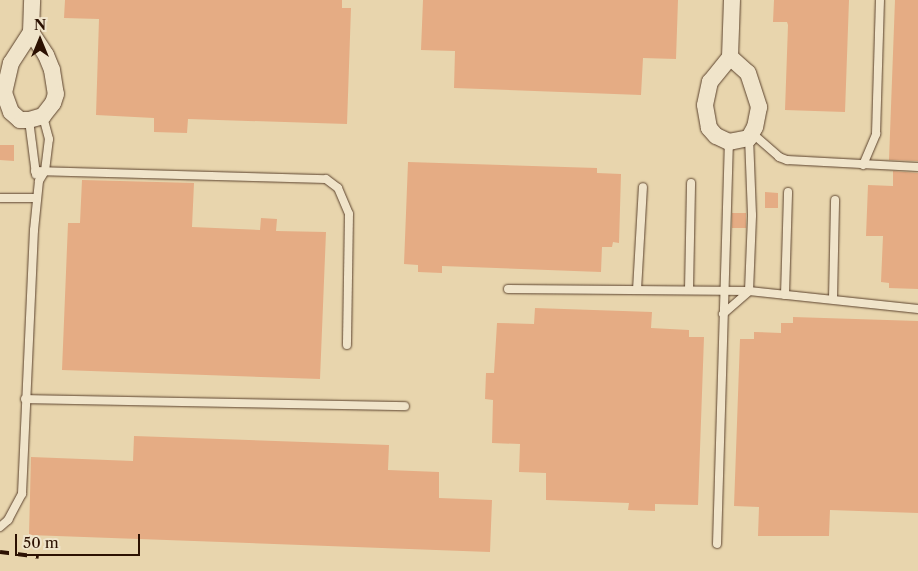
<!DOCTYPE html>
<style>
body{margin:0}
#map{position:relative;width:918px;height:571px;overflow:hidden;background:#e8d5ad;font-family:"Libre Caslon Text",serif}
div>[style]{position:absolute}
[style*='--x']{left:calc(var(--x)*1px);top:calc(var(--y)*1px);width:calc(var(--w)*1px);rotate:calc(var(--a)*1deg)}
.building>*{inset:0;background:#e5ac84}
.roads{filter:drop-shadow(0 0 1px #5b422d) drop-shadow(0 0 1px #5b422d)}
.lane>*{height:8px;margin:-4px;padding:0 4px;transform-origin:4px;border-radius:4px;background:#f0e4ca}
.street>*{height:16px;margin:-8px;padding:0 8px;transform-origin:8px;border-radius:8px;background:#f0e4ca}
.rail>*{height:4px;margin-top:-2px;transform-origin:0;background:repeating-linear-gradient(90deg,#2c1102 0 9px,transparent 0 18px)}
span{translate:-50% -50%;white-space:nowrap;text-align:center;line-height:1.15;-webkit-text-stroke:4px #f0e4ca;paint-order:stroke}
.north{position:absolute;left:15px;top:15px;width:50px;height:50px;-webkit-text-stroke:4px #f0e4ca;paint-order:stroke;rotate:0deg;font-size:14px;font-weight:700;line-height:20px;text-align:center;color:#2c1102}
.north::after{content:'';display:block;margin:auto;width:18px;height:22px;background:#2c1102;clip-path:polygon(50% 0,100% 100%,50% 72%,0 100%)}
.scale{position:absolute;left:15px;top:534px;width:125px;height:22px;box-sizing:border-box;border:2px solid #2c1102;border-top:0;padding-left:6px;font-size:15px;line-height:18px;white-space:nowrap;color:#2c1102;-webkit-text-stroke:4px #f0e4ca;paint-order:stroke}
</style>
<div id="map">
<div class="building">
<i style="clip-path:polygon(65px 0,342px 0,342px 8px,351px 8px,347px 124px,188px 119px,187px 133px,154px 132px,154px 118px,96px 115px,99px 19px,64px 18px)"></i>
<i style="clip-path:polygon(423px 0,678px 0,676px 59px,643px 58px,641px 95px,454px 88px,455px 51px,421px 50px)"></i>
<i style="clip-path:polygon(774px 0,849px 0,845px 112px,785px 110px,788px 25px,787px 22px,773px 22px)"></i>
<i style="clip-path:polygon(895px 0,918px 0,918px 161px,889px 160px)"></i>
<i style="clip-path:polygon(0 145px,14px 145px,14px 161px,0 160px)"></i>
<i style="clip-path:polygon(408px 162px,597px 168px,597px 173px,621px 174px,619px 243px,613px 242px,612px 247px,602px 247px,601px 272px,442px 266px,442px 273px,418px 272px,418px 265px,404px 264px)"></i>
<i style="clip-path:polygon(893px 171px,918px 173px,918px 289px,889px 288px,889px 283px,881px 282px,883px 236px,866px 236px,868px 185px,893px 186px)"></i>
<i style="clip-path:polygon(82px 180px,194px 183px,192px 227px,260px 230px,261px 218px,277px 219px,276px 231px,326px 232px,320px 379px,62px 370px,68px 223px,80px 223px)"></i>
<i style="clip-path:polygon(765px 192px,778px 193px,778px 208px,765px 208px)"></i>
<i style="clip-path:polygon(732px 213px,746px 213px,746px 228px,732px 228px)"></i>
<i style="clip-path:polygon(535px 308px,652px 312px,651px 328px,689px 330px,689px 337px,704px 337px,698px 505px,655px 504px,655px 511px,628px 510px,629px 503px,546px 500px,546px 473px,519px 472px,520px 444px,492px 443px,493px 400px,485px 399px,486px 373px,494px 373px,497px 323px,534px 324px)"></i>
<i style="clip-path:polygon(793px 317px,918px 321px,918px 513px,830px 510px,829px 536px,758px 536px,759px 507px,734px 506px,740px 339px,754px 339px,754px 332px,781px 333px,781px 323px,793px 323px)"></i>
<i style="clip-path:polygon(134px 436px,389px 445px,388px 470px,439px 472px,439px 498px,492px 500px,490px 552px,29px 535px,31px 457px,133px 461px)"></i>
</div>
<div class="roads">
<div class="lane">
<i style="--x:29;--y:120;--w:55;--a:82.7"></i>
<i style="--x:753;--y:134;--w:35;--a:41"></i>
<i style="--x:779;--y:157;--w:9;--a:21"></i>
<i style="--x:787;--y:160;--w:131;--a:3.1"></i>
<i style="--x:863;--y:165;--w:34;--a:-67"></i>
<i style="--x:876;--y:134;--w:134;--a:-88.3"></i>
<i style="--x:35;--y:171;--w:291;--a:1.6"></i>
<i style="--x:326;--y:179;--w:15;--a:37"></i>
<i style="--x:338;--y:188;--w:28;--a:67"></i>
<i style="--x:349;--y:214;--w:131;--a:90.9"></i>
<i style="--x:0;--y:198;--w:37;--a:0"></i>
<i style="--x:508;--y:289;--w:241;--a:0.5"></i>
<i style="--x:749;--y:291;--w:170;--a:6.1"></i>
<i style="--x:637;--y:290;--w:103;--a:-86.7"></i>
<i style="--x:689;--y:290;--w:107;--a:-88.9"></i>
<i style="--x:785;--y:295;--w:103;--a:-88.3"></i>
<i style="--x:833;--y:299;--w:99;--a:-88.8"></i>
<i style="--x:723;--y:314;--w:35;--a:-41"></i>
<i style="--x:749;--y:291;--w:76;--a:-87.7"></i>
<i style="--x:752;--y:215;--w:77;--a:-92.2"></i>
<i style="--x:25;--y:399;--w:380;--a:1.1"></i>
<i style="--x:0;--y:527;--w:11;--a:-41"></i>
<i style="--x:8;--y:520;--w:30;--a:-62"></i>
<i style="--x:22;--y:494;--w:264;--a:-87.4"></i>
<i style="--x:34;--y:230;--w:49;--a:-84.2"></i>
<i style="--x:39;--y:181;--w:12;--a:-59"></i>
<i style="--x:45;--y:171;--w:32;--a:-83"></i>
<i style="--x:49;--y:139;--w:24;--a:-105"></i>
<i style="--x:717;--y:544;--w:402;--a:-88.3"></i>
</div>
<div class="street">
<i style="--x:31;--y:32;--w:27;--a:57"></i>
<i style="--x:46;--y:55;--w:16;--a:68"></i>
<i style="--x:52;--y:70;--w:24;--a:81"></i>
<i style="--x:56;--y:94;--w:9;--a:108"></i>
<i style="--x:53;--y:103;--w:16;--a:128"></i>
<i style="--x:43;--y:116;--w:15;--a:164"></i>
<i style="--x:29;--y:120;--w:9;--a:180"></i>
<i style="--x:20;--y:120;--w:12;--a:-138"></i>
<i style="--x:11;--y:112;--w:20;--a:-110"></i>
<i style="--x:4;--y:93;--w:31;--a:-77"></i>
<i style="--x:11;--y:63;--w:37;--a:-57"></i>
<i style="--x:31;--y:32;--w:32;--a:-88"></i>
<i style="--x:730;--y:57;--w:24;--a:42"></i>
<i style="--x:748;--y:73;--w:36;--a:72"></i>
<i style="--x:759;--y:107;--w:20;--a:101"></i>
<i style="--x:755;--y:127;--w:13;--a:119"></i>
<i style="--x:749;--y:138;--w:20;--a:169"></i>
<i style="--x:729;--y:142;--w:14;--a:-155"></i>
<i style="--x:716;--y:136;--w:11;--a:-131"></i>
<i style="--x:709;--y:128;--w:23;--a:-100"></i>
<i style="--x:705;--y:105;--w:24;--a:-78"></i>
<i style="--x:710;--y:82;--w:32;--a:-51"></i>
<i style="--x:730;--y:57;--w:57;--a:-88"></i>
</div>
</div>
<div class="rail">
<i style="--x:0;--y:552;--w:39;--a:7"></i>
</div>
<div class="north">N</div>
<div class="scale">50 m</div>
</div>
